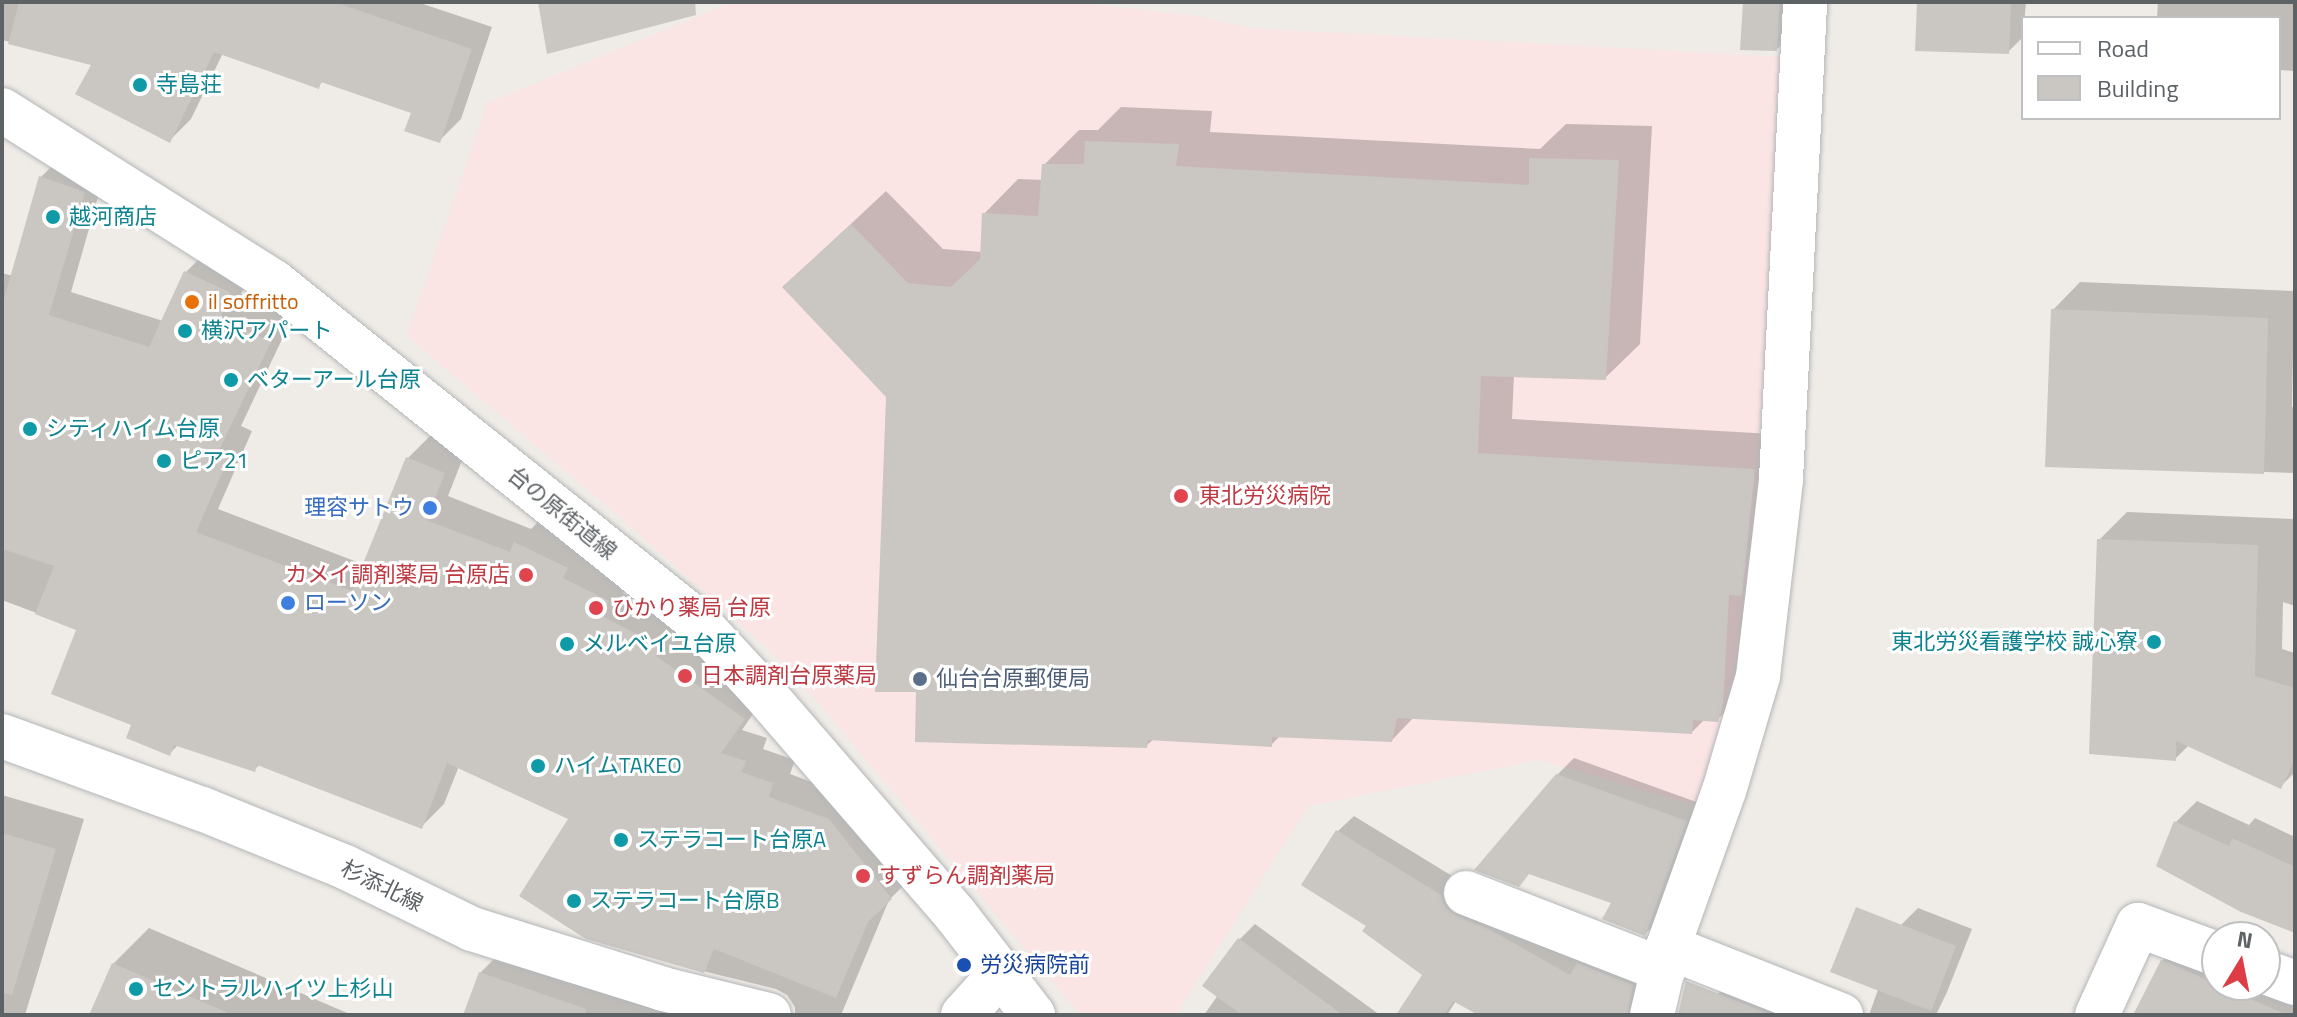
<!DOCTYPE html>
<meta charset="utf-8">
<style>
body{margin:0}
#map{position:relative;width:2297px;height:1017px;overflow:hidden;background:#efebe6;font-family:"Titillium Web","Noto Sans JP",sans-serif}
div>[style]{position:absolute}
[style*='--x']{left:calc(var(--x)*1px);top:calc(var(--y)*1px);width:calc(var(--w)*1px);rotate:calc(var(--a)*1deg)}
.medical>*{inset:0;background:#fae4e4}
.shadow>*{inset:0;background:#0003}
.building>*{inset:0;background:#cac6c2}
.roads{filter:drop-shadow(0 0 2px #b3b6b9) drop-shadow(0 0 2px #b3b6b9)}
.minor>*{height:44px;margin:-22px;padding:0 22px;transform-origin:22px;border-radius:22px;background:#fff}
.dots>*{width:22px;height:22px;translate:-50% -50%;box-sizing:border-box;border:4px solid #fff;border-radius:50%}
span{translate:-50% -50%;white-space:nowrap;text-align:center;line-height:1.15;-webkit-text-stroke:6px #fff;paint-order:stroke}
.culture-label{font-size:22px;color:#0d838f}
.left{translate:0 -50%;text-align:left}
.right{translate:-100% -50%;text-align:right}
.food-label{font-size:22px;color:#c56008}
.health-label{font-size:22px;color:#be3a42}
.shop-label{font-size:22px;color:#366cbe}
.street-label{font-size:22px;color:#5d6265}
.service-label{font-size:22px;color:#4e5e75}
.transit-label{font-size:22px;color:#164399}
.frame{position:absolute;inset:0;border:4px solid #5d6265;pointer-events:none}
.legend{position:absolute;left:2021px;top:16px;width:260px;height:104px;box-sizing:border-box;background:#fff;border:2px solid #bec0c1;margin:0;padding:10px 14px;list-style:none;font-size:24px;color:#5d6265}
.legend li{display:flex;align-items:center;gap:16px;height:40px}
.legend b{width:40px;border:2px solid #bec0c1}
.north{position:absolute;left:2201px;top:921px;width:80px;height:80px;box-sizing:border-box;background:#fff;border:2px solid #bec0c1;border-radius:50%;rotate:10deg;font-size:22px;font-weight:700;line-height:32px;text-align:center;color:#5d6265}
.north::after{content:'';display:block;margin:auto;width:28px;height:36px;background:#dd3e46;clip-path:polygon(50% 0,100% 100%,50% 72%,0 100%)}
</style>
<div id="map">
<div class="medical">
<i style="clip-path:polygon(733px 2px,1072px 2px,1198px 16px,1249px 28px,1786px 57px,1750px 675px,1702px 807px,1539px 760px,1308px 806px,1175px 1015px,1081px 1015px,788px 667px,619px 516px,407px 336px,488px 103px)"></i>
</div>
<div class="shadow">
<i style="clip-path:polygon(2px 2px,417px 2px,492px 27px,461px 119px,439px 141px,413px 112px,323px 81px,318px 86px,223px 53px,191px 119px,169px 141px,94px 63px,2px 40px)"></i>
<i style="clip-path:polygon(1745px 2px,1795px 2px,1794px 33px,1777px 49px)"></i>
<i style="clip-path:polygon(1919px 2px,2026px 2px,2023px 37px,2008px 52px)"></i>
<i style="clip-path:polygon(2158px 2px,2295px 2px,2295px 71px,2279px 70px,2279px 18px,2157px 18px)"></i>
<i style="clip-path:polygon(1121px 107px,1212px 111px,1210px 132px,1540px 149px,1566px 124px,1652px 126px,1640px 344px,1605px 378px,1514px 375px,1512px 419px,1789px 435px,1753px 685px,1718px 719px,1705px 719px,1692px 732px,1414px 717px,1392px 740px,1280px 736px,1271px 745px,1155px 738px,1146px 746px,888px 396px,820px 253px,886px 191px,943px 249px,982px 252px,984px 214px,1018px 179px,1043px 180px,1044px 165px,1079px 130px,1098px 130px)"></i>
<i style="clip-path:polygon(64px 154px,106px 169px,71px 292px,163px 321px,186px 272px,209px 249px,253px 269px,241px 294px,292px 318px,241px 426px,252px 431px,218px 509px,365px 565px,408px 458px,431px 435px,466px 450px,448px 496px,531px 529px,539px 521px,631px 578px,623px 593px,683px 623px,766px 695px,742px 730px,767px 738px,763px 749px,795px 760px,790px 774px,852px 797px,914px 875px,889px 900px,841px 1015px,795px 1015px,795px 1007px,787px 995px,776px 989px,670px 963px,571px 818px,459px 766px,444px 804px,421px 827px,260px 764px,254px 770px,179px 744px,169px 754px,134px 724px,79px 629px,2px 600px,2px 273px,13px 276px,41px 177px)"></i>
<i style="clip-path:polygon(2080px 282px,2294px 291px,2292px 407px,2295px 407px,2295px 473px,2047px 465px,2053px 310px)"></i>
<i style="clip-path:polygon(2127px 512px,2295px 519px,2295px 606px,2283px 602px,2282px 649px,2295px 653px,2295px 772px,2280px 787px,2189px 745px,2175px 759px,2099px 540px)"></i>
<i style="clip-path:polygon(1574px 758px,1702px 804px,1662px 917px,1645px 934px,1613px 902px,1557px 775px)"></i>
<i style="clip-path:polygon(2px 795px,84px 819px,25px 1015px,2px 1015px)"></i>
<i style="clip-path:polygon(2197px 801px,2249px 825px,2255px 818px,2295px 837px,2295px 931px,2158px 865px,2176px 822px)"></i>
<i style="clip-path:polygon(1354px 816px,1457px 879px,1648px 969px,1638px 1015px,1481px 1015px,1456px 1001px,1447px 1015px,1399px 1015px,1425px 975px,1369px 925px,1338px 831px)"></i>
<i style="clip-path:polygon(1918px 908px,1972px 929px,1947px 992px,1936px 1015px,1869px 1015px,1901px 925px)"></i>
<i style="clip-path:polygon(1255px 924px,1380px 1015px,1204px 1015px,1218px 995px,1239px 940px)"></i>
<i style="clip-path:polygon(149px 928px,352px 1015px,91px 1015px,113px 964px)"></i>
<i style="clip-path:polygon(2182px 941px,2217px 957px,2217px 985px,2295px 985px,2295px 1015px,2137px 1015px,2162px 961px)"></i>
<i style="clip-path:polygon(503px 950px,691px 1015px,466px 1015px,480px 973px)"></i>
<i style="clip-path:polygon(1735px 977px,1801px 1015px,1708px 1015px,1718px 994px)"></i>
</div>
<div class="building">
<i style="clip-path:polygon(19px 2px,334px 2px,472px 49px,440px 143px,404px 131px,411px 113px,321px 82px,319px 89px,214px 52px,170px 143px,75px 94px,91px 65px,8px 44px)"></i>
<i style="clip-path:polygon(538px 2px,695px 2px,696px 15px,547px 54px)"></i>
<i style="clip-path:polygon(1743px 2px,1780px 2px,1777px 51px,1740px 50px)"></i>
<i style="clip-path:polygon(1917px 2px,2011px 2px,2009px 54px,1915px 51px)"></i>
<i style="clip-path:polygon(1085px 141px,1179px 144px,1176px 166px,1529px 185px,1529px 158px,1619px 160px,1606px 380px,1481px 376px,1478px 453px,1755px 469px,1742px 596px,1729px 595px,1723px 705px,1718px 722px,1693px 720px,1692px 734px,1397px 718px,1392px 742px,1272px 737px,1272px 747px,1148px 740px,1147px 748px,915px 742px,916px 692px,875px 692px,886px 397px,782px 287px,851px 224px,908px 283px,951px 287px,980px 259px,982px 213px,1038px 216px,1042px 164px,1084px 164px)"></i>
<i style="clip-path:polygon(39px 176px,85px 192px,49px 315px,149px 347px,184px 271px,231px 293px,220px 318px,271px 342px,219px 450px,230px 455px,196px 532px,352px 591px,406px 457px,445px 473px,426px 520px,510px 552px,514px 542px,568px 568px,563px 578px,609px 601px,602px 616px,661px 647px,656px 656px,745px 719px,721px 753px,746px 761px,741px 772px,773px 783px,769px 797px,829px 819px,892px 899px,868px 922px,836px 998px,714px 949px,704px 973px,586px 939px,519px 896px,568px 819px,447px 763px,422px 829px,257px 765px,255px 772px,174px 745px,170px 756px,126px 738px,131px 725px,51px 694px,76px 630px,35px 614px,54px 566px,2px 549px,2px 306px)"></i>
<i style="clip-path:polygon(2051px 309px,2268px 318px,2264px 474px,2045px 467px)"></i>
<i style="clip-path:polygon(2097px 539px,2258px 545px,2255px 676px,2295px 688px,2295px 759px,2281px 789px,2176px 741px,2176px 761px,2089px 754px)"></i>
<i style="clip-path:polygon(1556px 774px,1687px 821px,1645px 936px,1602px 919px,1611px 903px,1529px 874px,1519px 887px,1474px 870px)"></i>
<i style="clip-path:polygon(2174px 821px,2229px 846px,2232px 838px,2295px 867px,2295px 933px,2241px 912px,2156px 866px)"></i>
<i style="clip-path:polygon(1336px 830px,1441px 895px,1446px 908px,1457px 916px,1487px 928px,1570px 975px,1577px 963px,1633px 985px,1628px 1015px,1478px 1015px,1453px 1001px,1444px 1015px,1396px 1015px,1422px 975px,1362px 931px,1366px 926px,1301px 885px)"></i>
<i style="clip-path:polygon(2px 833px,56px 849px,12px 995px,2px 993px)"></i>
<i style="clip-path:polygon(1856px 907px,1956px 946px,1931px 1011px,1830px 972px)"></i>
<i style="clip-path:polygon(1238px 938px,1343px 1015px,1242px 1015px,1202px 986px)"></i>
<i style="clip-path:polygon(2161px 960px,2169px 963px,2287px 1015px,2133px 1015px)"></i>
<i style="clip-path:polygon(112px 963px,233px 1015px,89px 1015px)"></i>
<i style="clip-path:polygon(479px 972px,586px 1009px,585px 1015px,463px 1015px)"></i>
<i style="clip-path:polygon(1686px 981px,1773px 1015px,1678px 1015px)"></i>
</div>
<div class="roads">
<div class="minor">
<i style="--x:2;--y:110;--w:322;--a:32.3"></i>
<i style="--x:274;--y:282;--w:542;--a:38.71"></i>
<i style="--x:697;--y:621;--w:94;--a:47.2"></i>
<i style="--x:761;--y:690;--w:296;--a:49.1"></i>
<i style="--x:955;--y:914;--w:128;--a:52.3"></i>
<i style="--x:2;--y:736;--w:213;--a:20.1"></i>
<i style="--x:202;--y:809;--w:154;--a:22.1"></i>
<i style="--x:345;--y:867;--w:141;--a:26"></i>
<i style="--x:472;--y:929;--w:200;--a:17.4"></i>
<i style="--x:663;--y:989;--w:109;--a:13.8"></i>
<i style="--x:1466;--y:893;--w:212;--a:21.3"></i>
<i style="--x:1668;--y:947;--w:186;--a:21.5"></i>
<i style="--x:2265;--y:972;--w:32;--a:20"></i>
<i style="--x:963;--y:1015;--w:57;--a:-47.9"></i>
<i style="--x:1652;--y:1015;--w:70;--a:-76.8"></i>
<i style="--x:1668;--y:947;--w:166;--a:-70.3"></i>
<i style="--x:1724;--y:791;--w:120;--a:-73.5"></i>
<i style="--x:1758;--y:676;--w:198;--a:-83.3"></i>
<i style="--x:1781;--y:479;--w:478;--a:-87.1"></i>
<i style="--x:2097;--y:1015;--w:99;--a:-65.5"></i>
<i style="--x:2138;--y:925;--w:84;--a:20.2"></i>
</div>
</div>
<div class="dots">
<i style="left:140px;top:85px;background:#0f9aa8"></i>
<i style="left:53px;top:217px;background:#0f9aa8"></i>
<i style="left:192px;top:302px;background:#e8710a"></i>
<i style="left:185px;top:331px;background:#0f9aa8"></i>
<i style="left:231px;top:380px;background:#0f9aa8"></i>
<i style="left:30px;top:429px;background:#0f9aa8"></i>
<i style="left:164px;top:461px;background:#0f9aa8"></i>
<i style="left:1181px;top:496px;background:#e0444e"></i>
<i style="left:430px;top:508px;background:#3f7fe0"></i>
<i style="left:526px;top:575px;background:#e0444e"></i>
<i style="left:288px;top:603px;background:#3f7fe0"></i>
<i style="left:596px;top:608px;background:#e0444e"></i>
<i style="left:2154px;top:642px;background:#0f9aa8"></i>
<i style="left:567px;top:644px;background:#0f9aa8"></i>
<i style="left:685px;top:676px;background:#e0444e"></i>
<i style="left:920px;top:679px;background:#5c6f8a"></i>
<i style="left:538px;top:766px;background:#0f9aa8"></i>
<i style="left:621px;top:840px;background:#0f9aa8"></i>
<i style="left:863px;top:876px;background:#e0444e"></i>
<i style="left:574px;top:901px;background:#0f9aa8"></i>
<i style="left:964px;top:965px;background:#1a4fb4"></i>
<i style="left:136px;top:989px;background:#0f9aa8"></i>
</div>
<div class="culture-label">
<span class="left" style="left:156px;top:85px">寺島荘</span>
<span class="left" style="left:69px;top:217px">越河商店</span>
<span class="left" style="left:201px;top:331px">横沢アパート</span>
<span class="left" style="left:247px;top:380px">ベターアール台原</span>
<span class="left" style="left:46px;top:429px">シティハイム台原</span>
<span class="left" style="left:180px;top:461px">ピア21</span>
<span class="right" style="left:2138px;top:642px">東北労災看護学校 誠心寮</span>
<span class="left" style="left:583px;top:644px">メルベイユ台原</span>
<span class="left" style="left:554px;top:766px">ハイムTAKEO</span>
<span class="left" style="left:637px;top:840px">ステラコート台原A</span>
<span class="left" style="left:590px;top:901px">ステラコート台原B</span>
<span class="left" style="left:152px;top:989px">セントラルハイツ上杉山</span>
</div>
<div class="food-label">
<span class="left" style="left:208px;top:302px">il soffritto</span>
</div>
<div class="health-label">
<span class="left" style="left:1199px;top:496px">東北労災病院</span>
<span class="right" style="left:510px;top:575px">カメイ調剤薬局 台原店</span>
<span class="left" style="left:612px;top:608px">ひかり薬局 台原</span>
<span class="left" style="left:701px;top:676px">日本調剤台原薬局</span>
<span class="left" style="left:879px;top:876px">すずらん調剤薬局</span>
</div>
<div class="shop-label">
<span class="right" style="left:414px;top:508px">理容サトウ</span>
<span class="left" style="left:304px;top:603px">ローソン</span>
</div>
<div class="street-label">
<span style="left:562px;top:513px;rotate:39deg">台の原街道線</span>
<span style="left:382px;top:886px;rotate:26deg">杉添北線</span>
</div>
<div class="service-label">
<span class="left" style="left:936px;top:679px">仙台台原郵便局</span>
</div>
<div class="transit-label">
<span class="left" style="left:980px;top:965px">労災病院前</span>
</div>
<div class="frame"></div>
<ul class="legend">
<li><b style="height:10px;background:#fff"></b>Road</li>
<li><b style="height:22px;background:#cac6c2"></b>Building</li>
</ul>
<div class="north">N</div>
</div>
